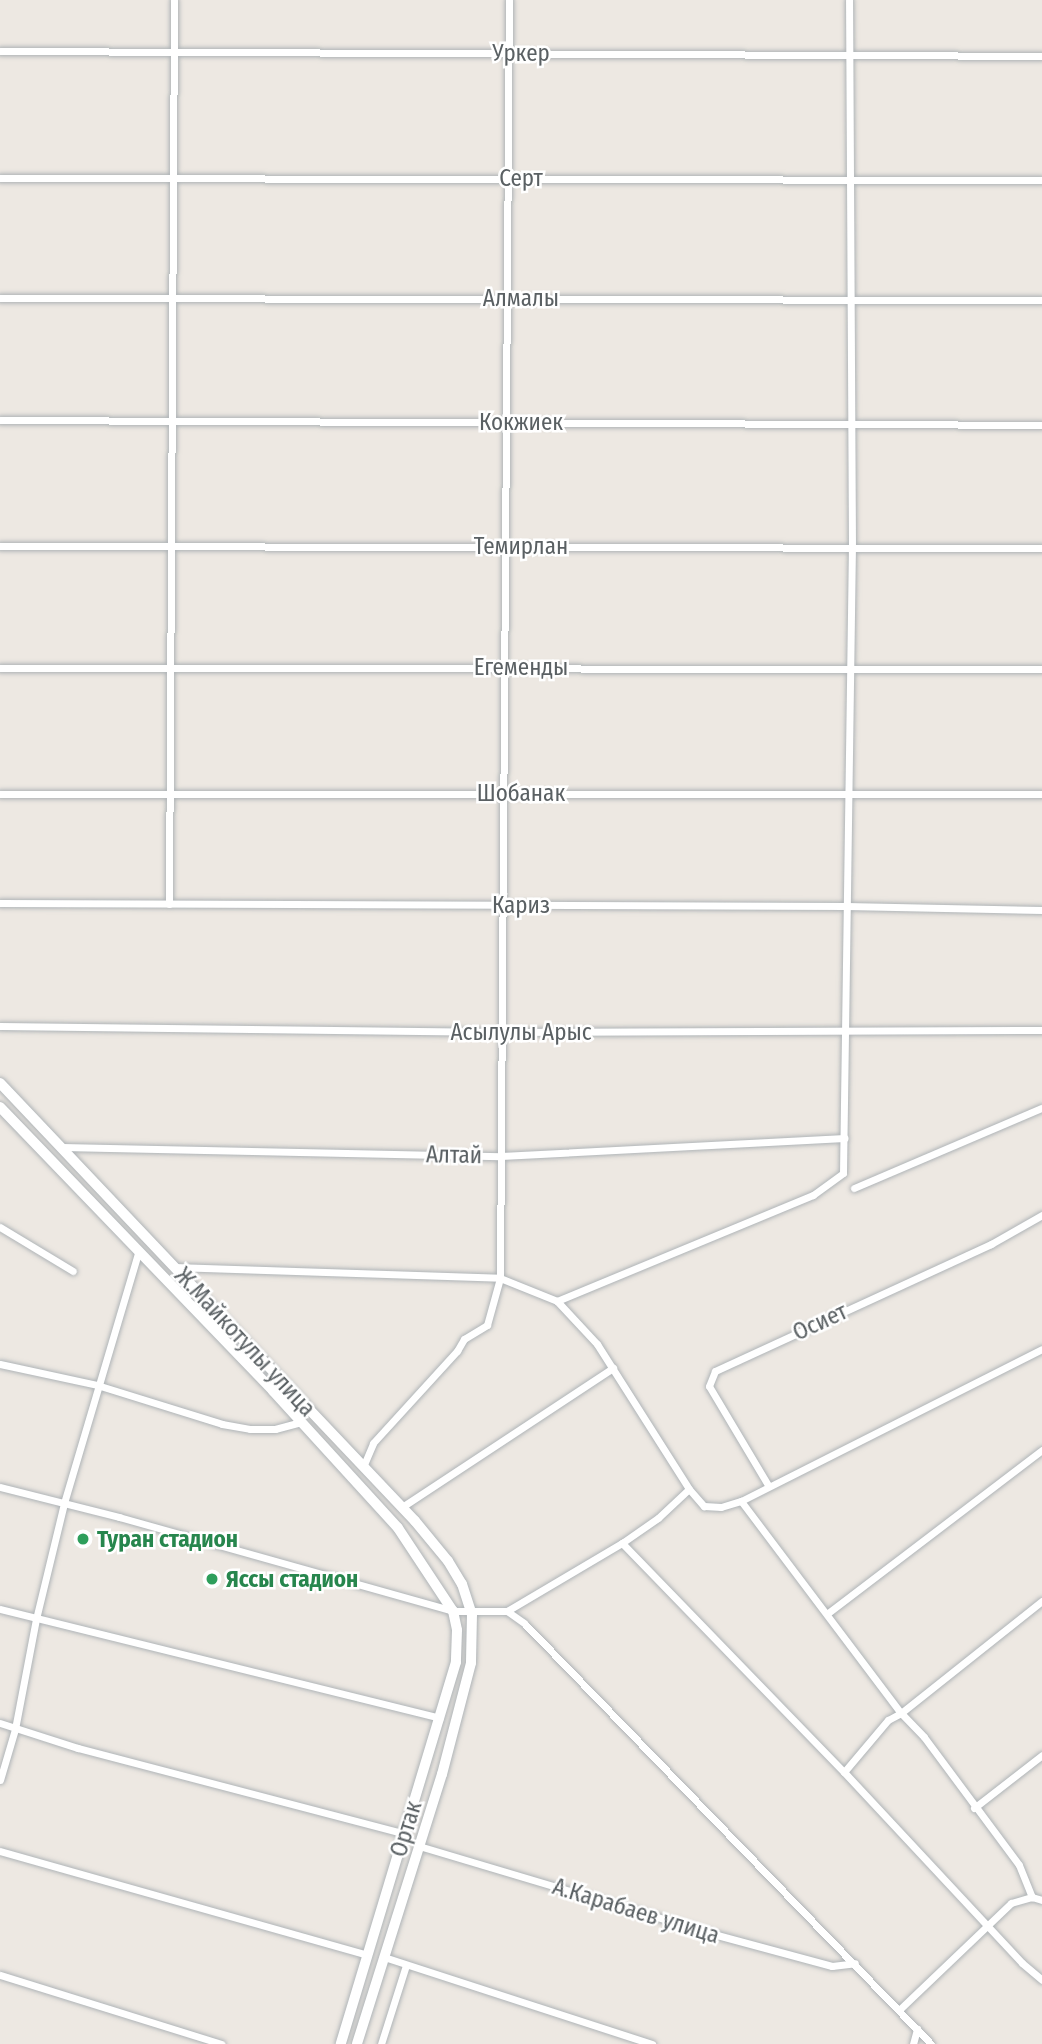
<!DOCTYPE html>
<meta charset="utf-8">
<style>
body{margin:0}
#map{position:relative;width:1042px;height:2044px;overflow:hidden;background:#ede8e2;font-family:"Fira Sans Condensed",sans-serif}
div>[style]{position:absolute}
[style*='--x']{left:calc(var(--x)*1px);top:calc(var(--y)*1px);width:calc(var(--w)*1px);rotate:calc(var(--a)*1deg)}
.roads{filter:drop-shadow(0 0 2px #afb4b7) drop-shadow(0 0 2px #afb4b7)}
.street>*{height:7px;margin:-3.5px;padding:0 3.5px;transform-origin:3.5px;border-radius:3.5px;background:#fff}
.secondary>*{height:10px;margin:-5px;padding:0 5px;transform-origin:5px;border-radius:5px;background:#fff}
.dots>*{width:19px;height:19px;translate:-50% -50%;box-sizing:border-box;border:4px solid #fff;border-radius:50%}
span{translate:-50% -50%;white-space:nowrap;text-align:center;line-height:1.15;-webkit-text-stroke:5px #fff;paint-order:stroke}
.street-label{font-size:23px;color:#5a6063}
.leisure-label{font-size:23px;color:#27864d;font-weight:700}
.left{translate:0 -50%;text-align:left}
</style>
<div id="map">
<div class="roads">
<div class="street">
<i style="--x:0;--y:51;--w:1042;--a:0.27"></i>
<i style="--x:0;--y:178;--w:1042;--a:0.11"></i>
<i style="--x:0;--y:298;--w:1042;--a:0.11"></i>
<i style="--x:0;--y:420;--w:1042;--a:0.27"></i>
<i style="--x:0;--y:546;--w:1042;--a:0.11"></i>
<i style="--x:0;--y:668;--w:1042;--a:0.05"></i>
<i style="--x:0;--y:794;--w:1042;--a:0"></i>
<i style="--x:0;--y:903;--w:846;--a:0.2"></i>
<i style="--x:846;--y:906;--w:196;--a:1.2"></i>
<i style="--x:169;--y:904;--w:904;--a:-89.68"></i>
<i style="--x:0;--y:1026;--w:502;--a:0.68"></i>
<i style="--x:502;--y:1032;--w:540;--a:-0.21"></i>
<i style="--x:62;--y:1147;--w:439;--a:1.2"></i>
<i style="--x:501;--y:1156;--w:344;--a:-3"></i>
<i style="--x:854;--y:1188;--w:204;--a:-23.1"></i>
<i style="--x:0;--y:1227;--w:85;--a:31.1"></i>
<i style="--x:174;--y:1267;--w:326;--a:1.9"></i>
<i style="--x:500;--y:1278;--w:61;--a:22"></i>
<i style="--x:557;--y:1301;--w:59;--a:47.1"></i>
<i style="--x:597;--y:1344;--w:172;--a:57.6"></i>
<i style="--x:689;--y:1489;--w:23;--a:49"></i>
<i style="--x:704;--y:1506;--w:17;--a:3"></i>
<i style="--x:721;--y:1507;--w:21;--a:-17"></i>
<i style="--x:741;--y:1501;--w:337;--a:-26.8"></i>
<i style="--x:557;--y:1301;--w:277;--a:-22.5"></i>
<i style="--x:813;--y:1195;--w:37;--a:-36"></i>
<i style="--x:843;--y:1173;--w:626;--a:-89.18"></i>
<i style="--x:852;--y:547;--w:547;--a:-90.31"></i>
<i style="--x:0;--y:1364;--w:99;--a:12.2"></i>
<i style="--x:97;--y:1385;--w:131;--a:17.3"></i>
<i style="--x:222;--y:1424;--w:28;--a:10"></i>
<i style="--x:250;--y:1429;--w:25;--a:0"></i>
<i style="--x:275;--y:1429;--w:28;--a:-15"></i>
<i style="--x:363;--y:1467;--w:26;--a:-67"></i>
<i style="--x:373;--y:1443;--w:125;--a:-47.6"></i>
<i style="--x:457;--y:1351;--w:14;--a:-60"></i>
<i style="--x:464;--y:1339;--w:27;--a:-31"></i>
<i style="--x:487;--y:1325;--w:49;--a:-74.5"></i>
<i style="--x:500;--y:1278;--w:1278;--a:-89.6"></i>
<i style="--x:768;--y:1485;--w:115;--a:-120.8"></i>
<i style="--x:709;--y:1386;--w:16;--a:-68"></i>
<i style="--x:715;--y:1371;--w:304;--a:-24.7"></i>
<i style="--x:991;--y:1244;--w:59;--a:-29.6"></i>
<i style="--x:0;--y:1487;--w:123;--a:14.1"></i>
<i style="--x:119;--y:1517;--w:347;--a:15.7"></i>
<i style="--x:453;--y:1611;--w:54;--a:0"></i>
<i style="--x:507;--y:1611;--w:21;--a:35"></i>
<i style="--x:524;--y:1623;--w:586;--a:45.97"></i>
<i style="--x:741;--y:1501;--w:266;--a:53"></i>
<i style="--x:901;--y:1713;--w:33;--a:46"></i>
<i style="--x:924;--y:1737;--w:159;--a:53.4"></i>
<i style="--x:1019;--y:1865;--w:35;--a:68"></i>
<i style="--x:402;--y:1507;--w:253;--a:-33.4"></i>
<i style="--x:622;--y:1543;--w:44;--a:-34.8"></i>
<i style="--x:658;--y:1518;--w:42;--a:-43.1"></i>
<i style="--x:0;--y:1609;--w:453;--a:13.9"></i>
<i style="--x:507;--y:1611;--w:134;--a:-30.6"></i>
<i style="--x:622;--y:1543;--w:319;--a:45.9"></i>
<i style="--x:844;--y:1772;--w:261;--a:47"></i>
<i style="--x:1022;--y:1963;--w:26;--a:40"></i>
<i style="--x:828;--y:1613;--w:269;--a:-37.3"></i>
<i style="--x:0;--y:1723;--w:82;--a:17.8"></i>
<i style="--x:78;--y:1748;--w:338;--a:14.7"></i>
<i style="--x:844;--y:1772;--w:68;--a:-49.8"></i>
<i style="--x:888;--y:1720;--w:15;--a:-28"></i>
<i style="--x:901;--y:1713;--w:180;--a:-38.5"></i>
<i style="--x:0;--y:1780;--w:53;--a:-73.6"></i>
<i style="--x:15;--y:1729;--w:112;--a:-79.2"></i>
<i style="--x:36;--y:1619;--w:119;--a:-76.4"></i>
<i style="--x:64;--y:1503;--w:261;--a:-73.5"></i>
<i style="--x:974;--y:1808;--w:86;--a:-37.9"></i>
<i style="--x:419;--y:1846;--w:311;--a:16.6"></i>
<i style="--x:717;--y:1935;--w:119;--a:15.1"></i>
<i style="--x:832;--y:1966;--w:23;--a:-7"></i>
<i style="--x:0;--y:1851;--w:382;--a:15.8"></i>
<i style="--x:384;--y:1957;--w:282;--a:18"></i>
<i style="--x:0;--y:1975;--w:232;--a:17.3"></i>
<i style="--x:899;--y:2010;--w:155;--a:-43.7"></i>
<i style="--x:1011;--y:1903;--w:22;--a:-16"></i>
<i style="--x:1032;--y:1897;--w:10;--a:17"></i>
<i style="--x:381;--y:2044;--w:83;--a:-72.4"></i>
<i style="--x:913;--y:2044;--w:16;--a:-75"></i>
</div>
<div class="secondary">
<i style="--x:0;--y:1083;--w:603;--a:46.54"></i>
<i style="--x:415;--y:1521;--w:52;--a:50.5"></i>
<i style="--x:448;--y:1561;--w:27;--a:59"></i>
<i style="--x:462;--y:1584;--w:32;--a:72"></i>
<i style="--x:472;--y:1614;--w:49;--a:91.2"></i>
<i style="--x:471;--y:1663;--w:115;--a:104.6"></i>
<i style="--x:442;--y:1774;--w:283;--a:107.5"></i>
<i style="--x:0;--y:1107;--w:394;--a:46.1"></i>
<i style="--x:273;--y:1391;--w:185;--a:47.6"></i>
<i style="--x:398;--y:1528;--w:100;--a:56.5"></i>
<i style="--x:453;--y:1611;--w:19;--a:78"></i>
<i style="--x:457;--y:1630;--w:32;--a:92"></i>
<i style="--x:456;--y:1662;--w:399;--a:106.8"></i>
</div>
</div>
<div class="dots">
<i style="left:83px;top:1539px;background:#2e9e5b"></i>
<i style="left:212px;top:1579px;background:#2e9e5b"></i>
</div>
<div class="street-label">
<span style="left:521px;top:53px">Уркер</span>
<span style="left:521px;top:178px">Серт</span>
<span style="left:521px;top:298px">Алмалы</span>
<span style="left:521px;top:422px">Кокжиек</span>
<span style="left:521px;top:546px">Темирлан</span>
<span style="left:521px;top:667px">Егеменды</span>
<span style="left:521px;top:793px">Шобанак</span>
<span style="left:521px;top:905px">Кариз</span>
<span style="left:521px;top:1032px">Асылулы Арыс</span>
<span style="left:454px;top:1155px;rotate:1deg">Алтай</span>
<span style="left:820px;top:1322px;rotate:-25deg">Осиет</span>
<span style="left:245px;top:1342px;rotate:47deg">Ж.Майкотулы улица</span>
<span style="left:406px;top:1829px;rotate:-73deg">Ортак</span>
<span style="left:636px;top:1911px;rotate:17deg">А.Карабаев улица</span>
</div>
<div class="leisure-label">
<span class="left" style="left:97px;top:1539px">Туран стадион</span>
<span class="left" style="left:226px;top:1579px">Яссы стадион</span>
</div>
</div>
